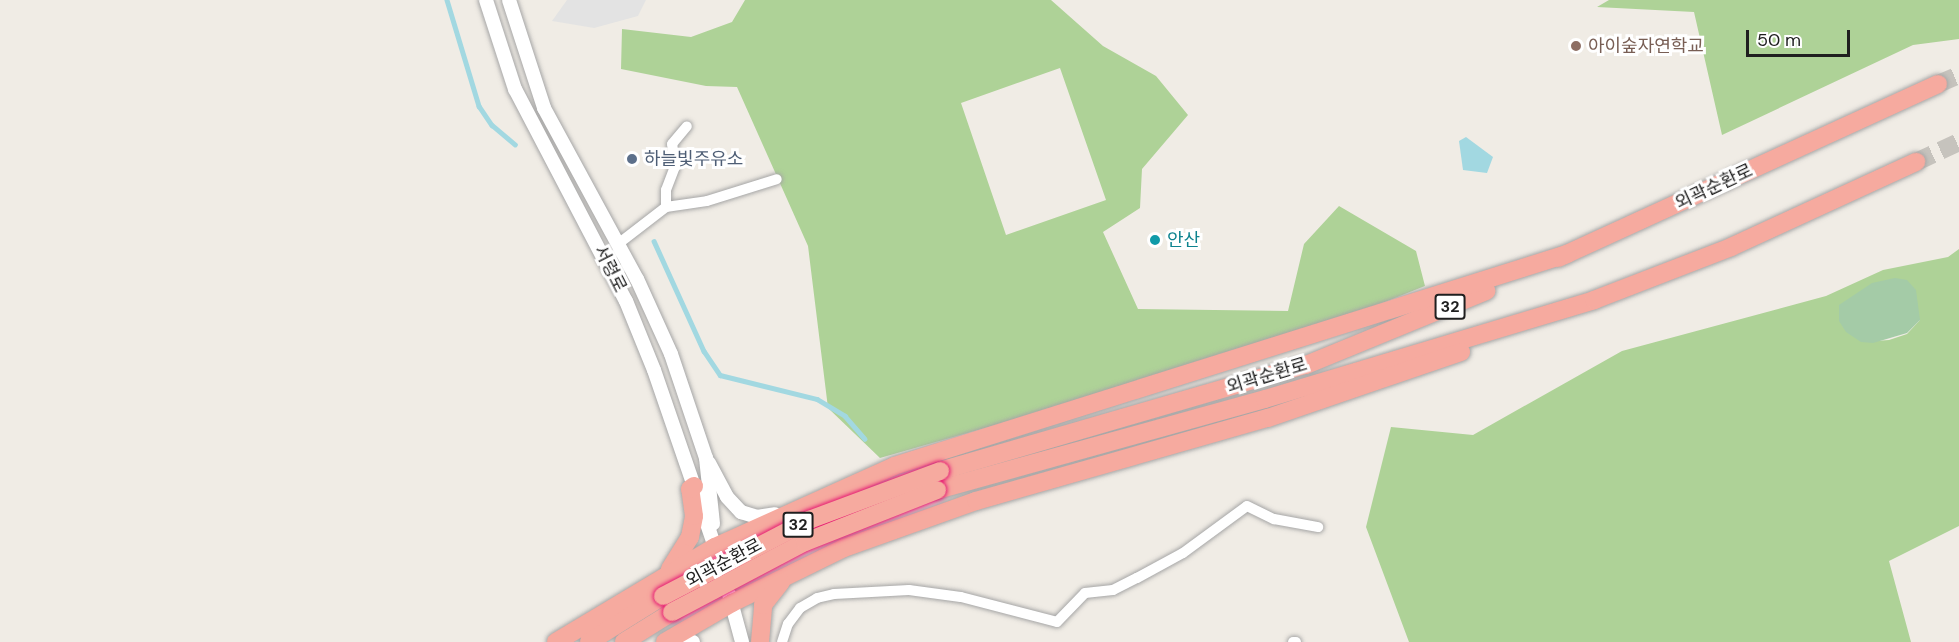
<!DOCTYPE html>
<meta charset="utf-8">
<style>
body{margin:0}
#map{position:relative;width:1959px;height:642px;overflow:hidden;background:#f0ece5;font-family:"DM Sans","Noto Sans KR",sans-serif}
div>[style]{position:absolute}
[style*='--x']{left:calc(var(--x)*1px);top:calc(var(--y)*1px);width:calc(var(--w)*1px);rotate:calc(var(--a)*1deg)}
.forest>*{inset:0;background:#aed297}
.cemetery>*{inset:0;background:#a4cba7}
.parking>*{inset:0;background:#e3e3e3}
.water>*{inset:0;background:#a2d8e1}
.stream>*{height:4.5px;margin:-2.25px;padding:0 2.25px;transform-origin:2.25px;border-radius:2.25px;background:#a2d8e1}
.trunk-tunnel>*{height:18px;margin-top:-9px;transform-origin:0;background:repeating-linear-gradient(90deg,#c6c3bd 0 18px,transparent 0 27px)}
.roads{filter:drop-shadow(0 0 2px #a6a6a6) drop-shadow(0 0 2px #a6a6a6)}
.minor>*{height:10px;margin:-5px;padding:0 5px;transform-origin:5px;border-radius:5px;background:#fff}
.tertiary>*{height:14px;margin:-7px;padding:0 7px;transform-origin:7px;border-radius:7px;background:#fff}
.trunk>*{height:18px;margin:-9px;padding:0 9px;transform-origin:9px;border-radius:9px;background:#f6aa9f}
.bridges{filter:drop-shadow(0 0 2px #e61a72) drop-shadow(0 0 2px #e61a72)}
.trunk-bridge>*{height:18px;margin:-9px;padding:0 9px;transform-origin:9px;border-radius:9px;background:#f6aa9f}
.dots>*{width:16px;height:16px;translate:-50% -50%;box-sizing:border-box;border:3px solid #fff;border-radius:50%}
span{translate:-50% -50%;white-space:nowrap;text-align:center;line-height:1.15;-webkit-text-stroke:6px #fff;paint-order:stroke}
.shield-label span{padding:2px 4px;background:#fff;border:2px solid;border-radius:4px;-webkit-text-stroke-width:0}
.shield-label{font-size:16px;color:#1f1f1f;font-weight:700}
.education-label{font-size:18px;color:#785e54}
.left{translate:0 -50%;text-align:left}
.service-label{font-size:18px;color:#4e5e75}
.street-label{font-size:18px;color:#1f1f1f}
.culture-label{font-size:18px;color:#0d838f}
.scale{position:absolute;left:1746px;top:30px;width:104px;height:27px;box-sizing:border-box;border:3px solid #1f1f1f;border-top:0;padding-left:8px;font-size:18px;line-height:21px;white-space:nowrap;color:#1f1f1f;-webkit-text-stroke:4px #fff;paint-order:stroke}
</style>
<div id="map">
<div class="forest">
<i style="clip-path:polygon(evenodd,745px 0,1051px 0,1103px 46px,1156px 76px,1188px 115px,1142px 169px,1140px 208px,1103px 232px,1138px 309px,1288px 311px,1304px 244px,1339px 206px,1416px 251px,1425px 286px,1284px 342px,880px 458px,828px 408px,808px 246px,737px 87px,706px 86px,621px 69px,622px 29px,691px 37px,732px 22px,745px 0,1060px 68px,1106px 200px,1006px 235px,961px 103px,1060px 68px)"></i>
<i style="clip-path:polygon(1609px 0,1959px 0,1959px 39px,1913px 45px,1722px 135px,1694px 12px,1597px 7px)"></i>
<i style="clip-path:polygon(evenodd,1959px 249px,1959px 526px,1889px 561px,1911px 642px,1409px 642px,1366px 527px,1391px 427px,1473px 435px,1622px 351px,1826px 296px,1883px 270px,1948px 257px,1959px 249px,1920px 320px,1907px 334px,1889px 340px,1861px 342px,1920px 320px)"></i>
</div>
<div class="cemetery">
<i style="clip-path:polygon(1895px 278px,1907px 280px,1916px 290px,1920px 320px,1907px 333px,1873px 343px,1861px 342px,1846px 332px,1839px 321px,1839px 305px,1872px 283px)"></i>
</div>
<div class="parking">
<i style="clip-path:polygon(567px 0,646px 0,638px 16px,594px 28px,552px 21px)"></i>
</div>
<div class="water">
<i style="clip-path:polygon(1466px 137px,1493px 157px,1487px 173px,1463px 170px,1459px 141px)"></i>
</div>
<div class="stream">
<i style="--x:447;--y:0;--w:111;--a:73.2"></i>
<i style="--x:479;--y:106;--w:23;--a:56"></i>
<i style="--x:492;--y:125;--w:30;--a:40"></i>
<i style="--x:654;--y:241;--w:121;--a:65.6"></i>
<i style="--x:704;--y:351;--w:29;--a:56"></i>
<i style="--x:720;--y:375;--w:100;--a:13.9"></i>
<i style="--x:817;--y:399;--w:33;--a:31"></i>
<i style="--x:845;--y:416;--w:30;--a:49"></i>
</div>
<div class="trunk-tunnel">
<i style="--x:1938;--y:84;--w:23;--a:-23"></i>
<i style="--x:1916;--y:162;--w:47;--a:-24.9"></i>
</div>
<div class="roads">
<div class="minor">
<i style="--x:666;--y:207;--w:17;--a:-90"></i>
<i style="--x:666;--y:190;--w:25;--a:-69"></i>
<i style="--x:675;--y:167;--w:23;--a:-97"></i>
<i style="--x:672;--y:144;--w:23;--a:-50"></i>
<i style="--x:618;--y:244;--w:61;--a:-37.6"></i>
<i style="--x:666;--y:207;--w:41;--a:-8.3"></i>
<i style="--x:707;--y:201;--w:73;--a:-17.4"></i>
<i style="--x:782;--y:642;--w:19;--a:-72"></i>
<i style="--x:788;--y:624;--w:20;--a:-53"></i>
<i style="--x:800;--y:608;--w:20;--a:-30"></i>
<i style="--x:817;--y:598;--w:17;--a:-13"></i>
<i style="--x:834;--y:594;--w:75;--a:-3.1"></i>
<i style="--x:909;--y:590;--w:52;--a:7.7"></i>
<i style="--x:961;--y:597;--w:99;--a:14.6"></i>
<i style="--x:1057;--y:622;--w:40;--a:-46"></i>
<i style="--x:1085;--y:593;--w:28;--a:-6"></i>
<i style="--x:1113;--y:590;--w:27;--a:-27"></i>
<i style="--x:1137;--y:578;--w:52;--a:-28.5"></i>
<i style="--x:1183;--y:553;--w:79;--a:-36.3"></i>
<i style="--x:1247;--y:506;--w:30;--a:26"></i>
<i style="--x:1274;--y:519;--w:45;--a:10.3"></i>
<i style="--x:1293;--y:642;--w:3;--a:0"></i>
</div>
<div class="tertiary">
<i style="--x:486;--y:0;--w:94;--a:72"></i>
<i style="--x:515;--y:89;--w:239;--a:62.4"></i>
<i style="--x:626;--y:301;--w:74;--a:67.9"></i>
<i style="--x:654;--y:370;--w:197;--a:71"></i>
<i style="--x:509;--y:0;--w:114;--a:72"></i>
<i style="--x:544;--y:108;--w:195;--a:61.5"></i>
<i style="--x:637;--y:279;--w:82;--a:65.6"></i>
<i style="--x:671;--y:354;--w:110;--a:71.4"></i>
<i style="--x:706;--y:458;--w:66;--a:83.9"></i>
<i style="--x:709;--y:463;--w:38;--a:62"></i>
<i style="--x:727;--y:497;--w:21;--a:47"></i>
<i style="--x:741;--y:512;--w:17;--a:17"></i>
<i style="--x:757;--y:517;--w:18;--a:-9"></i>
<i style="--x:729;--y:594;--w:50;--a:74.8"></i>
<i style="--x:679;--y:642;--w:14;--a:0"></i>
</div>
<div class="trunk">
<i style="--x:1558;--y:258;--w:418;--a:-24.6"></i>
<i style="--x:940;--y:471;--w:381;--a:-16.2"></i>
<i style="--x:1306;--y:365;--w:195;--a:-22.3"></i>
<i style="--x:937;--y:490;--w:340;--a:-15.5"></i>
<i style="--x:1265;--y:399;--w:344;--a:-16.7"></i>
<i style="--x:1594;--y:300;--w:147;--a:-21.1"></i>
<i style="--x:1731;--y:247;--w:204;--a:-24.7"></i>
<i style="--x:670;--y:569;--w:38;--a:-58"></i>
<i style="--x:690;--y:537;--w:21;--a:-79"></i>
<i style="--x:694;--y:516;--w:27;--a:-98"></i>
<i style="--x:690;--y:489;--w:5;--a:-37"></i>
<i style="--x:556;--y:642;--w:185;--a:-30.9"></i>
<i style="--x:715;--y:547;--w:196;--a:-24.3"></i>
<i style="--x:894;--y:466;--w:706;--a:-17.48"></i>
<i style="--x:589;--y:642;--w:87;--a:-31.9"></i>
<i style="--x:624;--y:642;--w:57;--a:-32"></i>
<i style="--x:665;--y:642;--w:78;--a:-30.2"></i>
<i style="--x:732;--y:603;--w:125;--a:-26.2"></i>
<i style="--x:844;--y:548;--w:140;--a:-19.6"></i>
<i style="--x:976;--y:501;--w:304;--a:-15.9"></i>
<i style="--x:1268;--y:418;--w:204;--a:-18.9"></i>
<i style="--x:760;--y:642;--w:37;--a:-85"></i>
<i style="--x:763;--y:605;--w:29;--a:-52"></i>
</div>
</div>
<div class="bridges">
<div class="trunk-bridge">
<i style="--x:663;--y:596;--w:165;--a:-27.5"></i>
<i style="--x:809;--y:520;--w:140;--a:-20.5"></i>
<i style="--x:672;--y:612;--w:150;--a:-27.8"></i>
<i style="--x:805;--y:542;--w:142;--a:-21.5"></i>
</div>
</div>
<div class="dots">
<i style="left:1576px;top:46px;background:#8d6e63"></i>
<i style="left:632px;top:159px;background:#5c6f8a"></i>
<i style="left:1155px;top:240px;background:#0f9aa8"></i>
</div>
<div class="shield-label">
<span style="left:1450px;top:307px">32</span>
<span style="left:798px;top:525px">32</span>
</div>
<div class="education-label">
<span class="left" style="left:1588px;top:46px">아이숲자연학교</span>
</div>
<div class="service-label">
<span class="left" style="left:644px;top:159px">하늘빛주유소</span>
</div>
<div class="street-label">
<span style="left:1714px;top:187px;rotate:-25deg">외곽순환로</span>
<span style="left:610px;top:269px;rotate:63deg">서령로</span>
<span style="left:1267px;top:376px;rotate:-17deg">외곽순환로</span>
<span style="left:724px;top:563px;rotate:-28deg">외곽순환로</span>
</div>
<div class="culture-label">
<span class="left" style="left:1167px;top:240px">안산</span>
</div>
<div class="scale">50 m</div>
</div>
